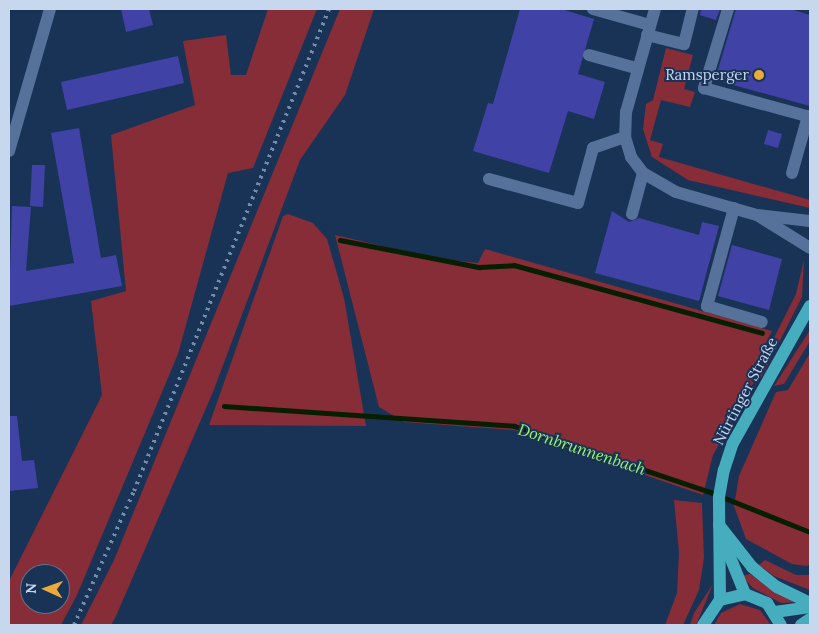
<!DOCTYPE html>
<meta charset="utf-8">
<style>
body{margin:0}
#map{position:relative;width:819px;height:634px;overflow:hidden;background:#193357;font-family:Lora,serif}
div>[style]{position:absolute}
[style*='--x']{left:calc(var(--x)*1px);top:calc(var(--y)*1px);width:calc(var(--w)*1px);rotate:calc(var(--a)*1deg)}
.green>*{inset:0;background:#862d37}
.stream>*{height:4.5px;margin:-2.25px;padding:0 2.25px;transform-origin:2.25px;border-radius:2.25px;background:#081e00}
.building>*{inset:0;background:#4042a6}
.minor>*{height:12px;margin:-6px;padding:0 6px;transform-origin:6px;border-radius:6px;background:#56729a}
.major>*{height:12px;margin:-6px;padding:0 6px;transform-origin:6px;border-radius:6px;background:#46adbf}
.rail>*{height:4px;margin-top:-2px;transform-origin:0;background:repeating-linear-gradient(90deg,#778ca9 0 2.5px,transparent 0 7.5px)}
.dots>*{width:14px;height:14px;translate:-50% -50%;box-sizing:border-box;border:2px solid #193357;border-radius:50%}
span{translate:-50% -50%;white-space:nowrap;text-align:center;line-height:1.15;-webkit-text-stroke:4px #193357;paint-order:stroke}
.poi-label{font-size:15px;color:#c7d7ee}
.right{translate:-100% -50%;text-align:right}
.street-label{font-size:15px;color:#c7d7ee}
.water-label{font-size:16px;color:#9af471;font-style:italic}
.frame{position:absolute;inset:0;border:10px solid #c7d7ee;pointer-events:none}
.north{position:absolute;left:20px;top:564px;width:50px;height:50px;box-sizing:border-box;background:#193357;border:1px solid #5f7593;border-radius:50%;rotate:272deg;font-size:14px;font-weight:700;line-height:20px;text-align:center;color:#c7d7ee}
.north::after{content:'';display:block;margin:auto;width:18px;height:22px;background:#ebaa39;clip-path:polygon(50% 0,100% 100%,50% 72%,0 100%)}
</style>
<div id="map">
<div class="green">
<i style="clip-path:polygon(evenodd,268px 9px,317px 9px,253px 168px,228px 173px,178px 354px,77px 595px,61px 625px,9px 625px,9px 581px,102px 395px,91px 301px,126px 291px,111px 135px,195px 105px,183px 41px,226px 35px,231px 75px,246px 75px,268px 9px,30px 574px,60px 574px,60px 604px,30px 604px,30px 574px)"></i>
<i style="clip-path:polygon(340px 9px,374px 9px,345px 95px,300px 160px,213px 392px,116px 616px,111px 625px,81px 625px,114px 560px)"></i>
<i style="clip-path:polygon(666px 48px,693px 55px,684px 89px,695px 92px,690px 107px,661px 100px,650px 140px,663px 144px,659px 157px,810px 200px,810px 208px,688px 180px,652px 157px,643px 129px,646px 104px,653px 100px)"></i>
<i style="clip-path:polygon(288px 214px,313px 223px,327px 239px,344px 298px,366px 426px,209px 425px,283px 216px)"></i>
<i style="clip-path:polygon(335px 235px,434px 258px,478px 263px,485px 249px,772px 331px,753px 368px,756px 378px,713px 455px,703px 495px,514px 430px,404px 422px,379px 407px)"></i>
<i style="clip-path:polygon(804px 260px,802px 297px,761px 378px,758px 370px,796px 294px)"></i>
<i style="clip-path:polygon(810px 330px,810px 341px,784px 384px,774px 386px)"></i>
<i style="clip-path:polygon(810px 353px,810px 564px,807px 566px,792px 564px,746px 539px,734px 506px,739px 476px,776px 392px,788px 390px)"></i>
<i style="clip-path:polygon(674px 500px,702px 503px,704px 558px,699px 590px,683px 625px,665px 625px,677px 593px,679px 552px)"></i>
<i style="clip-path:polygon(765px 560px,796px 575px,810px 575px,810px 590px,774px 576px,759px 565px)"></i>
<i style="clip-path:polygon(750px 574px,774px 591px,798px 602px,781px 603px,753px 588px,742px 576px)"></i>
<i style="clip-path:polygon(713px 584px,696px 625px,690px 625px,694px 613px)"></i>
<i style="clip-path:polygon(740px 604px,760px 610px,771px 625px,714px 625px,721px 613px)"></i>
</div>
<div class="stream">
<i style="--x:340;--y:240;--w:142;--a:11"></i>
<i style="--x:479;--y:267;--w:35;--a:-3"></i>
<i style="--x:514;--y:265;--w:257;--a:15.3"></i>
<i style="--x:224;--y:406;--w:291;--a:3.9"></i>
<i style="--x:514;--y:426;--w:207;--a:18.6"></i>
<i style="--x:710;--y:492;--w:108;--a:21.8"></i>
</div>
<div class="building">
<i style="clip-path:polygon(121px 9px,149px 9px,153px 25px,126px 32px)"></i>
<i style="clip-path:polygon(520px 9px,561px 9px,594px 19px,578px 74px,605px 82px,594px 119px,568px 111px,549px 173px,473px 151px,488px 103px,493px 104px)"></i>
<i style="clip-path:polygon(701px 9px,720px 9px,716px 20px,700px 15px)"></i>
<i style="clip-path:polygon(736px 9px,790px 9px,810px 15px,810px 106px,715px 80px)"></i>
<i style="clip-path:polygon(178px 56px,184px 83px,67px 110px,61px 82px)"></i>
<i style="clip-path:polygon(79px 128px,101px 258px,116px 255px,122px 286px,9px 306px,12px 206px,31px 207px,26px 271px,74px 263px,51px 133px)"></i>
<i style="clip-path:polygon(768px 130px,782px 134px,778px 148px,764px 144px)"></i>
<i style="clip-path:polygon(32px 165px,45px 165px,43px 207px,30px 206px)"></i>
<i style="clip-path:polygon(612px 211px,629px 222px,639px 218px,699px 235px,702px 222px,719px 226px,699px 301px,595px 273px)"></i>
<i style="clip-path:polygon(732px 245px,782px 259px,769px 310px,718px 296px)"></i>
<i style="clip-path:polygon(9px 416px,17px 416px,22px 461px,34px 460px,38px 488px,9px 491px)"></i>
</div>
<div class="minor">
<i style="--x:593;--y:9;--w:59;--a:15.7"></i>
<i style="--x:655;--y:9;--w:107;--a:105.7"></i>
<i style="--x:626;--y:112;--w:25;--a:92"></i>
<i style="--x:625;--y:137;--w:21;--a:73"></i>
<i style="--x:631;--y:157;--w:20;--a:53"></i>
<i style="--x:643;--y:173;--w:38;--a:30"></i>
<i style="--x:676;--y:192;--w:84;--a:15.9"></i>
<i style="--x:757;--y:215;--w:53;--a:6.5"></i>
<i style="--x:728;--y:9;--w:83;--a:106.9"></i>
<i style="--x:704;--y:88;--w:110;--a:15.3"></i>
<i style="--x:647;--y:35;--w:38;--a:14"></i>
<i style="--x:684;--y:44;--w:36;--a:-76"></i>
<i style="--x:589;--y:55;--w:49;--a:15.5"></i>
<i style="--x:9;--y:151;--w:148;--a:-73.9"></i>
<i style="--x:792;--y:173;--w:59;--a:-74.3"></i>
<i style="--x:489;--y:179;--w:92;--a:15.1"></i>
<i style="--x:578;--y:203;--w:57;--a:-74.7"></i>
<i style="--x:593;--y:148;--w:34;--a:-19"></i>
<i style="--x:734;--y:208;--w:102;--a:105.4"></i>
<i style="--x:707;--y:306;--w:57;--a:16.2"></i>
<i style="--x:632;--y:214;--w:42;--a:-75"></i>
<i style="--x:757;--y:215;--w:62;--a:31.9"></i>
</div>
<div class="major">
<i style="--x:719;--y:525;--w:53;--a:51.8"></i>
<i style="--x:752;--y:567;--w:32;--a:39"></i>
<i style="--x:777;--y:587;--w:37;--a:26"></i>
<i style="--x:722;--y:537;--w:61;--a:68"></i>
<i style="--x:720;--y:600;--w:103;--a:-90.6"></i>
<i style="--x:719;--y:497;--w:27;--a:-80"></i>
<i style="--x:724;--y:470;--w:28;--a:-72"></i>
<i style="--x:733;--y:443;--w:157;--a:-60.7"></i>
<i style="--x:775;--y:612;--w:35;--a:-8"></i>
<i style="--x:703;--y:625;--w:30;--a:-56"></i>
<i style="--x:720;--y:600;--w:26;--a:-13"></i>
<i style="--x:745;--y:594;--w:24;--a:22"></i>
<i style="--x:767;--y:603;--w:26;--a:58"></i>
<i style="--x:801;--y:625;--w:11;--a:-34"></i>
</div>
<div class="rail">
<i style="--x:74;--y:625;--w:147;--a:-65.9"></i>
<i style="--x:134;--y:491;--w:520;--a:-67.97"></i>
</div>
<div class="dots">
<i style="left:759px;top:75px;background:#ebaa39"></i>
</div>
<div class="poi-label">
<span class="right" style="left:749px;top:75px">Ramsperger</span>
</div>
<div class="street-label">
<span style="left:745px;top:391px;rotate:-62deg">Nürtinger Straße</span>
</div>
<div class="water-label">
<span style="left:582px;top:449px;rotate:18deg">Dornbrunnenbach</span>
</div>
<div class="frame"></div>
<div class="north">N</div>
</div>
